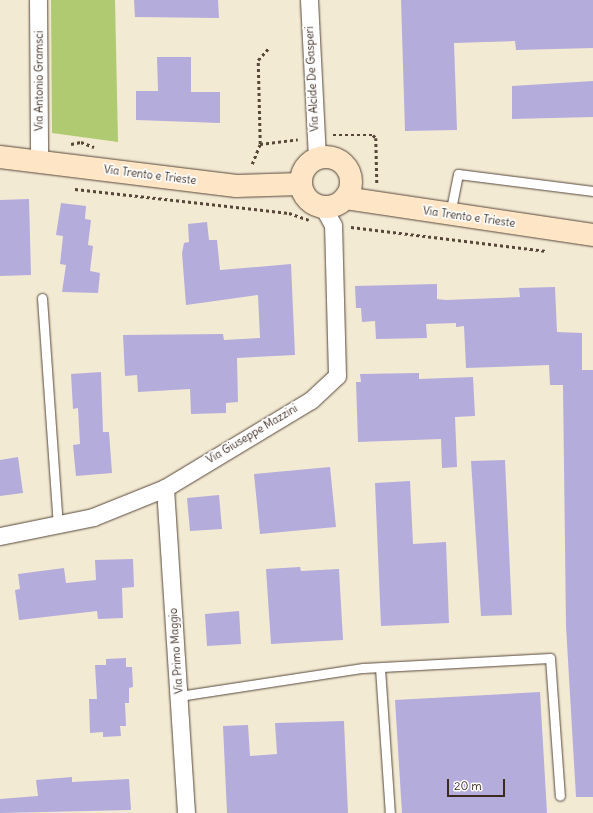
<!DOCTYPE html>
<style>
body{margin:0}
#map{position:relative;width:593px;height:813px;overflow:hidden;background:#f3ead4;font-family:Delius,sans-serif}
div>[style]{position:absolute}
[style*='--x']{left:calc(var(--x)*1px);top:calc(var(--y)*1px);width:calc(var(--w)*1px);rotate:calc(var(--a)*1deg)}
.green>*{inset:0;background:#afca70}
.building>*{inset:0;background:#b4acdb}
.path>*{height:2.5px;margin-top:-1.25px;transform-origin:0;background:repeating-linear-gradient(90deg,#574739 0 3px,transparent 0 6px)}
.roads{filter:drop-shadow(0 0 1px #574739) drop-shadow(0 0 1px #574739)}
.lane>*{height:9px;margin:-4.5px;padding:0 4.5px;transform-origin:4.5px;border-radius:4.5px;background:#fff}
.street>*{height:17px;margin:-8.5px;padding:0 8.5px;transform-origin:8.5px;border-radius:8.5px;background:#fff}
.secondary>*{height:22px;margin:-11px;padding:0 11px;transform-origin:11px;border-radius:11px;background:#fde5c5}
.secondary>.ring{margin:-11px;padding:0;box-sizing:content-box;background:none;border:22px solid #fde5c5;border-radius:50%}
span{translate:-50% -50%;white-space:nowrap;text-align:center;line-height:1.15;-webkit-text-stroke:3.5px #fff;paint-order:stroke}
.street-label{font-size:11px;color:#3b2a1e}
.scale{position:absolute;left:447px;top:779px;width:58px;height:18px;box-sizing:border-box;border:2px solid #3b2a1e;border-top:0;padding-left:5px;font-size:12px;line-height:14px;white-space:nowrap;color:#3b2a1e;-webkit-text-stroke:3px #fff;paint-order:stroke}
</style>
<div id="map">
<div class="green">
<i style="clip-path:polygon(51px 0,115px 0,118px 142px,52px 133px)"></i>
</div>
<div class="building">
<i style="clip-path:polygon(134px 0,218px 0,219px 18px,135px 17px)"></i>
<i style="clip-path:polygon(401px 0,593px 0,593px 48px,516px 50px,515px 41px,454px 43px,457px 130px,405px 131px)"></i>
<i style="clip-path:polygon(157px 57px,191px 57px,191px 92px,220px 92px,220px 123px,136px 120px,136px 91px,158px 91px)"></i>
<i style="clip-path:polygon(593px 81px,593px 117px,512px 119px,512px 86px)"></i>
<i style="clip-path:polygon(29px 199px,31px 275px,0 276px,0 200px)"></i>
<i style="clip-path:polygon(61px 203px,86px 206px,85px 219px,91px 220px,88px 245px,93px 246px,90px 271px,100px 273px,98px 293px,62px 292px,66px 265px,60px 264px,63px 236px,56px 235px)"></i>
<i style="clip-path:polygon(207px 222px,209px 240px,217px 240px,220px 270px,291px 264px,295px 355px,237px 358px,238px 402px,226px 403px,226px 413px,191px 414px,190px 389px,138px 392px,137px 375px,125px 376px,123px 335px,223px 334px,224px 340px,260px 338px,258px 295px,186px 305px,182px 253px,184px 243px,189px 242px,188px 224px)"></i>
<i style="clip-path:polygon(437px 284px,437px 299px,446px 300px,520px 297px,519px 288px,555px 287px,557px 332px,582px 333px,582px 370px,593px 370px,593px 797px,576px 797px,566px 626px,563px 385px,550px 385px,549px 365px,466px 368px,464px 326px,456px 327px,456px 323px,426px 324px,427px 338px,376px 339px,375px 321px,362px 322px,361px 308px,356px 308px,355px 286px)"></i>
<i style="clip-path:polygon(101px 372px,103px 432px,109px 432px,112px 473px,76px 476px,73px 445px,80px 444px,78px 408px,73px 409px,71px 374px)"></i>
<i style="clip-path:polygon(419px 373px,419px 379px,473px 377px,475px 416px,455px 417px,457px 467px,442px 468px,441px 439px,358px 442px,356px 382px,361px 382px,360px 374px)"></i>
<i style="clip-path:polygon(18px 457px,23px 493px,0 496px,0 460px)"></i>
<i style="clip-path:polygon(505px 460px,512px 615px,481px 616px,471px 461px)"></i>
<i style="clip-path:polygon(330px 467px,336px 527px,260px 534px,254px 474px)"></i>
<i style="clip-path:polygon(410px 481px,413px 544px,446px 542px,449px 623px,381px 626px,375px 483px)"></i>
<i style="clip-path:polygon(219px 495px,222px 529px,190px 531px,187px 498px)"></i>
<i style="clip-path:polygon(133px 559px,134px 587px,122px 588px,123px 618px,98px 619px,97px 611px,19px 620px,15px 590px,20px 589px,18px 574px,64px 568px,66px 583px,96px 580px,95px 560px)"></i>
<i style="clip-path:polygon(300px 567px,301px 571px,339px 569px,343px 640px,271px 644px,266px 569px)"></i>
<i style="clip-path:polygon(239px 611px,241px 644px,207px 646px,205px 614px)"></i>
<i style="clip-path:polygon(126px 658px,126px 667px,132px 667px,133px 687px,129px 688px,129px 703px,125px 703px,126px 726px,120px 726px,121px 736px,103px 737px,103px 732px,90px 733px,89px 699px,97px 699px,95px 665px,106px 665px,106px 659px)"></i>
<i style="clip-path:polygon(540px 692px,547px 813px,402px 813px,395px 700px)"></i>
<i style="clip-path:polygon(344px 721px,348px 813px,227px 813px,223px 726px,248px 725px,250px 756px,277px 754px,275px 723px)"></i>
<i style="clip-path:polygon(72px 777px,72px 782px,129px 779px,131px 810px,0 813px,0 799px,38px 796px,36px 780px)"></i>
</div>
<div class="path">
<i style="--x:333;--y:135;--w:40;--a:0"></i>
<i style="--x:373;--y:135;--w:4;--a:45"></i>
<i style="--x:376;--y:138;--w:45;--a:88.7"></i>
<i style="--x:71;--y:144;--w:10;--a:-11"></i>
<i style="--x:81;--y:142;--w:14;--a:21"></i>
<i style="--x:260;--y:144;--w:84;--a:-91.4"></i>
<i style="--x:258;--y:60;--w:15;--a:-48"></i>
<i style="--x:252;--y:164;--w:22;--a:-68"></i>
<i style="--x:260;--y:144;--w:38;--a:-7"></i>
<i style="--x:75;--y:189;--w:215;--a:6.4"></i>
<i style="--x:289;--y:213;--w:21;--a:19"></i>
<i style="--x:351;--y:227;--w:197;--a:7"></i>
</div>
<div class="roads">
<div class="lane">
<i style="--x:450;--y:214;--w:41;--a:-78.7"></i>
<i style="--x:458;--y:174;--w:136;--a:7.2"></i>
<i style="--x:42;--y:298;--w:229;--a:86"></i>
<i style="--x:380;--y:668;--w:145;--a:86.1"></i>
<i style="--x:179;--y:696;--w:186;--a:-8.7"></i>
<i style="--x:363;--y:668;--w:187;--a:-3.1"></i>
<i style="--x:550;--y:658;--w:138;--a:85.9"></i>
</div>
<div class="street">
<i style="--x:38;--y:0;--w:162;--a:89.6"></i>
<i style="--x:309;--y:0;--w:158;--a:87.1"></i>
<i style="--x:165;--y:488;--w:326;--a:86.3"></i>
<i style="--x:0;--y:536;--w:95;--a:-11.5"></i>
<i style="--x:93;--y:517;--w:78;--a:-21.9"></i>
<i style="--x:165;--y:488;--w:170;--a:-31.1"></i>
<i style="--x:311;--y:400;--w:35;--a:-43"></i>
<i style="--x:337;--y:376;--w:151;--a:-91.5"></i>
<i style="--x:333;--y:225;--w:21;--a:-119"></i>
</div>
<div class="secondary">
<i style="--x:0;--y:157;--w:238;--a:7"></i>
<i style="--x:236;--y:186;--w:65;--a:-1.8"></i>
<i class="ring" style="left:301px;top:157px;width:28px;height:28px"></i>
<i style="--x:345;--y:198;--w:251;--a:8.5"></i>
</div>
</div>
<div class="street-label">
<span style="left:312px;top:79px;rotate:-93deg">Via Alcide De Gasperi</span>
<span style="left:39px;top:81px;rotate:-90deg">Via Antonio Gramsci</span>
<span style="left:150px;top:175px;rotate:7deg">Via Trento e Trieste</span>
<span style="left:469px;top:217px;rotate:8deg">Via Trento e Trieste</span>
<span style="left:252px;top:434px;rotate:-31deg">Via Giuseppe Mazzini</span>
<span style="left:176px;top:651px;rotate:-94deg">Via Primo Maggio</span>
</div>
<div class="scale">20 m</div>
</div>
